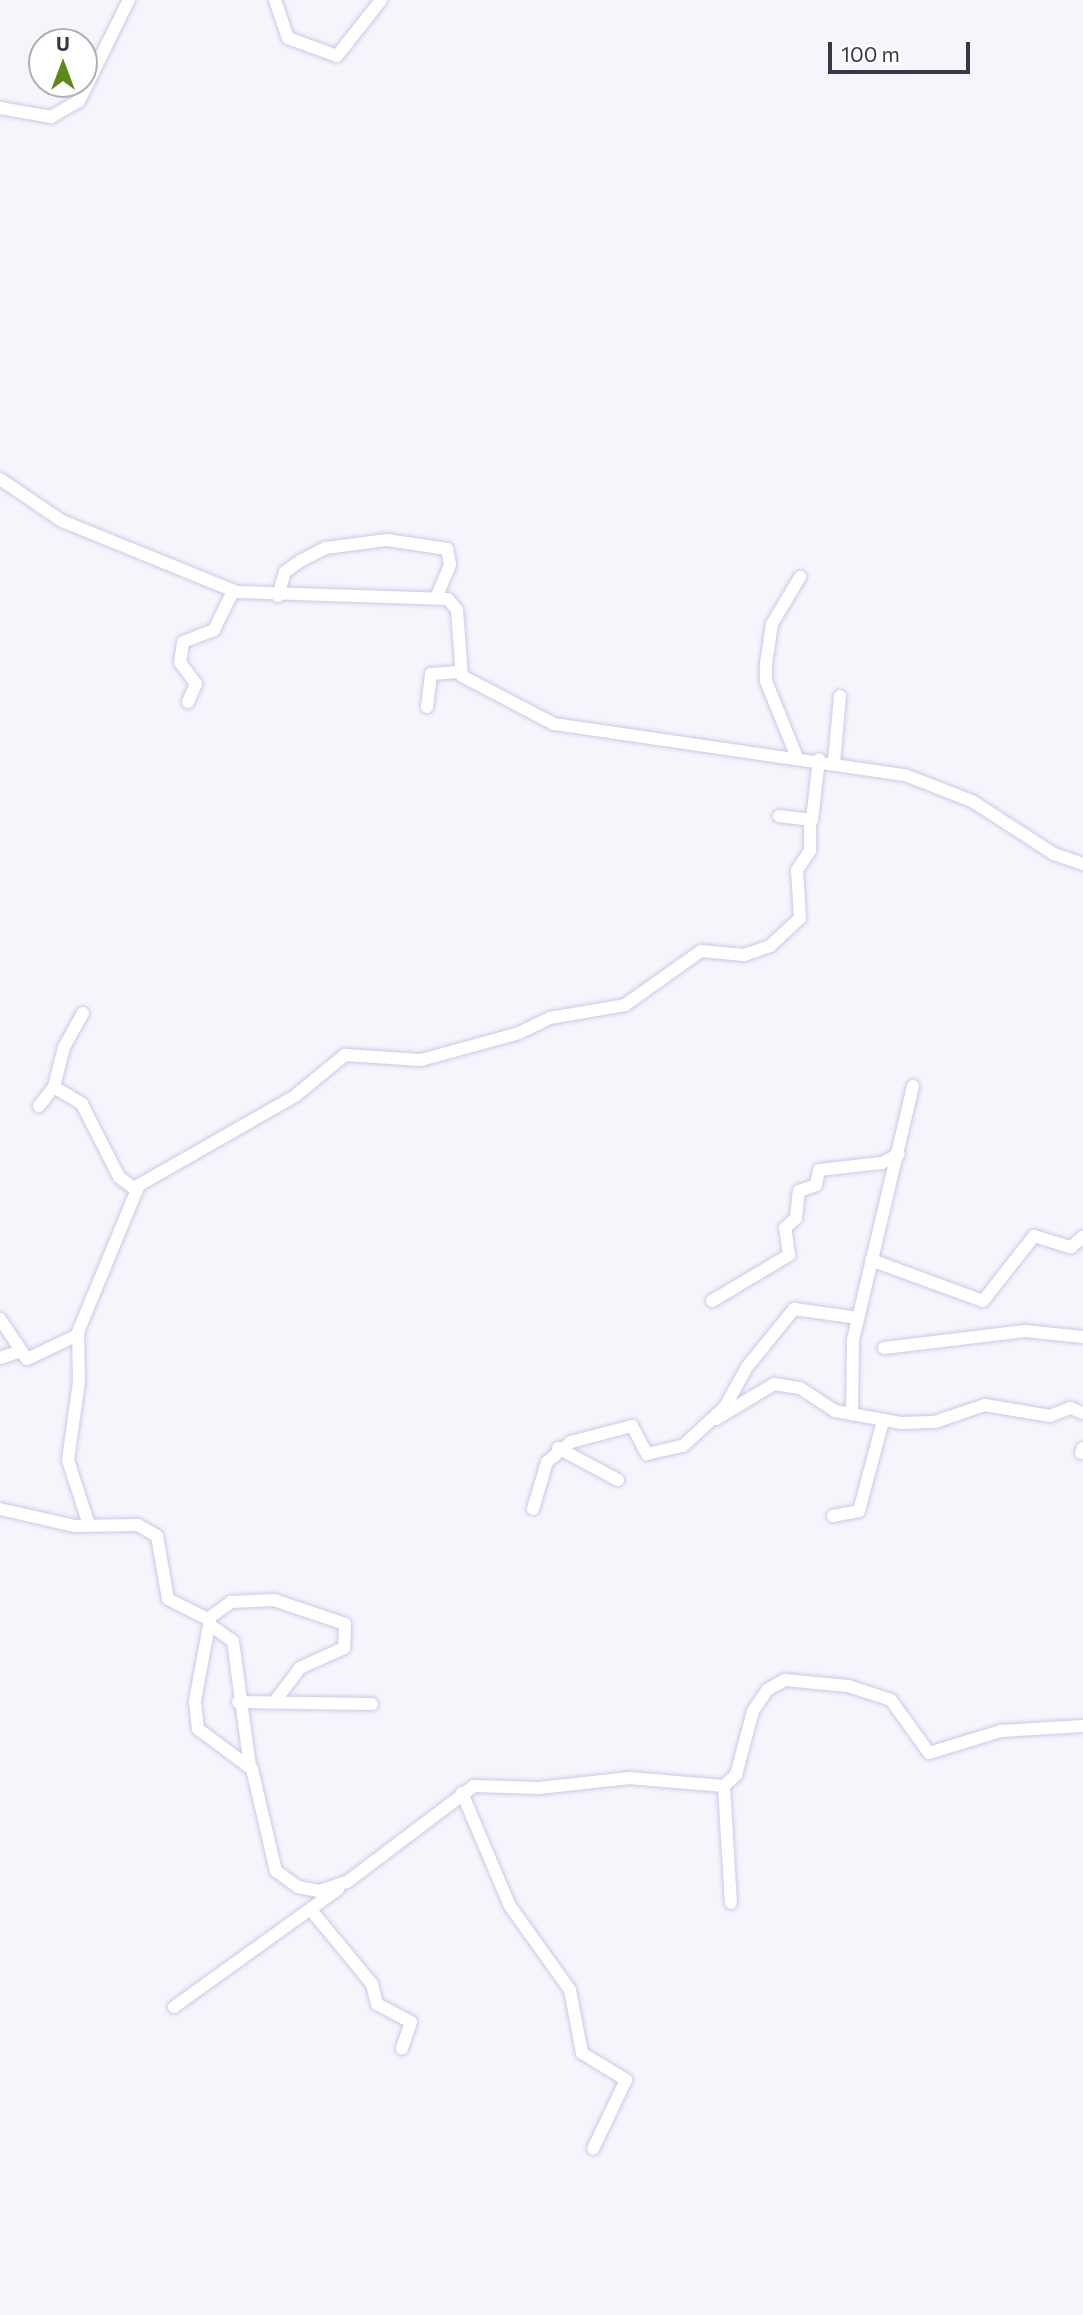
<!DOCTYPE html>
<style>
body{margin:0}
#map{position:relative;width:1083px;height:2315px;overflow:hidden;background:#f7f5fc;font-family:Commissioner,sans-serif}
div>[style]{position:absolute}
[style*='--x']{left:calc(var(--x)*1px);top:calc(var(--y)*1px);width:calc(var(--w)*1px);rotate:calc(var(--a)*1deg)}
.roads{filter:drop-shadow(0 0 2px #d1c6e9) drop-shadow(0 0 2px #d1c6e9)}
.minor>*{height:12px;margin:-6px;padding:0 6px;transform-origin:6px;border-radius:6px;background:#fff}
span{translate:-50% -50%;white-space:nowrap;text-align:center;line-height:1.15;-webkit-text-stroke:7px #fff;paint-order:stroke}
.north{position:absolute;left:28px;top:28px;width:70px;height:70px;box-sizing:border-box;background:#fff;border:2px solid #b0afb4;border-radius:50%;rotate:0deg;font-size:19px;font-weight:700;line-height:28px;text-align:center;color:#3a3644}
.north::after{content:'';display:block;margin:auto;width:24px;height:32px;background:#5e8919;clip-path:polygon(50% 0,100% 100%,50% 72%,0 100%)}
.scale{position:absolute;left:828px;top:42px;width:142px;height:32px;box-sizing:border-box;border:4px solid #3a3644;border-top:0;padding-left:9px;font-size:21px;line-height:24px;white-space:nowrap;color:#3a3644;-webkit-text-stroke:5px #fff;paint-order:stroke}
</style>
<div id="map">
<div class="roads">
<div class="minor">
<i style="--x:275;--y:0;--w:40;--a:71.1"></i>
<i style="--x:288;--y:38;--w:52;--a:20.2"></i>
<i style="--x:337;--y:56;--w:71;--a:-51.8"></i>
<i style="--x:0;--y:108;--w:52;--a:10"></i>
<i style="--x:51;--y:117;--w:32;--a:-30"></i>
<i style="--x:79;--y:101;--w:113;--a:-63.7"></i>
<i style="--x:0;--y:479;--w:75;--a:34.1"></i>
<i style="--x:62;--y:521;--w:189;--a:22.1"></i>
<i style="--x:237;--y:592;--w:211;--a:1.9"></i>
<i style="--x:448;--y:599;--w:14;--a:51"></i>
<i style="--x:457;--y:610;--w:66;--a:85.7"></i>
<i style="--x:462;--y:676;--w:104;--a:27.6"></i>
<i style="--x:554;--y:724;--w:355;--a:8.3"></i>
<i style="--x:905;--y:775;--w:72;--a:21.2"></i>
<i style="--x:972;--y:801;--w:98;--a:32.9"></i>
<i style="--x:1054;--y:854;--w:31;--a:19"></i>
<i style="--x:278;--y:596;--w:25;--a:-74"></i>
<i style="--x:285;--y:572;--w:19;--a:-36"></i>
<i style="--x:300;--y:561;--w:29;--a:-27"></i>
<i style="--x:326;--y:548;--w:62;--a:-7.5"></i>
<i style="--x:387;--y:540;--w:61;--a:8.5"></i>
<i style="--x:447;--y:549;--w:16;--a:79"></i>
<i style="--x:450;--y:565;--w:36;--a:113"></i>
<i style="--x:188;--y:702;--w:20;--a:-66"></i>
<i style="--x:196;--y:684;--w:27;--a:-126"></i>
<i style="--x:180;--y:662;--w:20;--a:-81"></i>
<i style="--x:183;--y:642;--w:33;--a:-21"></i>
<i style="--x:214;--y:630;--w:43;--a:-64"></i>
<i style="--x:427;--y:707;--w:33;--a:-83"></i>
<i style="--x:431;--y:674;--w:28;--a:-4"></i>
<i style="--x:796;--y:755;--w:80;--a:-112.1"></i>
<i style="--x:766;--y:681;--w:17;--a:-90"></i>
<i style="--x:766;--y:664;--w:40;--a:-81.5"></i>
<i style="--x:772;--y:624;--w:55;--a:-59.2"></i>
<i style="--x:834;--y:762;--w:66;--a:-84.8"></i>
<i style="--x:779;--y:816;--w:33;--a:7"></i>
<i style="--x:812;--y:820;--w:61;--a:-83.5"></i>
<i style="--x:83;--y:1013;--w:39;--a:119"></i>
<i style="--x:64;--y:1047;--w:41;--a:104"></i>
<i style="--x:54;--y:1087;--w:33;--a:31"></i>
<i style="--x:82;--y:1104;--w:82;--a:63.1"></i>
<i style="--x:119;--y:1177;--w:21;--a:37"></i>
<i style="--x:39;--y:1106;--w:24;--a:-52"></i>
<i style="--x:871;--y:1260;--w:119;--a:20.1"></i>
<i style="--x:983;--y:1301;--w:83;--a:-51.9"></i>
<i style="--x:1034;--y:1236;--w:39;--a:17"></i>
<i style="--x:1071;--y:1247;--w:16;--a:-40"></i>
<i style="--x:712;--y:1301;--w:90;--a:-30.9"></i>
<i style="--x:789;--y:1255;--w:27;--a:-98"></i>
<i style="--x:785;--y:1228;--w:15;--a:-42"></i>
<i style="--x:796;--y:1218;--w:27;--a:-84"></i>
<i style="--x:799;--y:1191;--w:18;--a:-19"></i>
<i style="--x:816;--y:1185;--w:15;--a:-79"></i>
<i style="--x:819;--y:1170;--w:63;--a:-6.3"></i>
<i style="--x:882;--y:1163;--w:19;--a:-28"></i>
<i style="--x:0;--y:1319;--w:48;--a:56"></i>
<i style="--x:27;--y:1359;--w:56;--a:-25.2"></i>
<i style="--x:884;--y:1348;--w:142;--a:-6.9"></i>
<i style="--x:1025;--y:1331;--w:58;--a:5.9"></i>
<i style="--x:0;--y:1358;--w:20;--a:-18"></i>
<i style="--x:852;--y:1414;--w:74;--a:-89.2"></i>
<i style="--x:853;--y:1340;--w:261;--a:-76.7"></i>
<i style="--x:716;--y:1419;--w:68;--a:-31.1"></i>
<i style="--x:774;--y:1384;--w:26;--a:9"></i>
<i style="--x:800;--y:1388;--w:42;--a:33.3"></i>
<i style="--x:835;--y:1411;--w:68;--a:10.2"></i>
<i style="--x:902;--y:1423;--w:33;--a:-2"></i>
<i style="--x:935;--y:1422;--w:53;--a:-18.8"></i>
<i style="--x:985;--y:1405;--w:66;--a:9.6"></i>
<i style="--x:1050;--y:1416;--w:22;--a:-22"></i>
<i style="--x:1070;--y:1408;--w:14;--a:21"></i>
<i style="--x:558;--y:1448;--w:68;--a:28.1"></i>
<i style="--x:1081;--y:1453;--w:5;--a:-68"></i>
<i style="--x:0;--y:1509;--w:76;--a:12.9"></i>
<i style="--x:74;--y:1526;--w:64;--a:-0.9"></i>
<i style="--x:138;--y:1525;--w:22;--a:30"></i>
<i style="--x:157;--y:1536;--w:64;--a:80.1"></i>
<i style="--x:168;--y:1599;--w:47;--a:26.6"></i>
<i style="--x:210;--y:1620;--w:82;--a:100.5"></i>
<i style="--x:195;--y:1701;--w:28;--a:84"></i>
<i style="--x:198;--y:1729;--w:67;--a:36.5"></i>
<i style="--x:252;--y:1769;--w:105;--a:76.8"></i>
<i style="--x:276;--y:1871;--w:27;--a:36"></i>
<i style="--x:298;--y:1887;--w:21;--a:11"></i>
<i style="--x:319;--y:1891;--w:29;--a:-18"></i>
<i style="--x:347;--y:1882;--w:159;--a:-37.1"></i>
<i style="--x:474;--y:1786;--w:65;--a:1.8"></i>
<i style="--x:539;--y:1788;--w:91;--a:-6.3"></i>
<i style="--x:629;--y:1778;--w:95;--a:4.8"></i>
<i style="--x:724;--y:1786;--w:16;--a:-43"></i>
<i style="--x:736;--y:1775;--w:66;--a:-75.1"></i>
<i style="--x:753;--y:1711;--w:25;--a:-56"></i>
<i style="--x:767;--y:1690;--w:21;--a:-29"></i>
<i style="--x:785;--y:1680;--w:63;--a:5.4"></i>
<i style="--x:848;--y:1686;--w:45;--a:18"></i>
<i style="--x:891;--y:1700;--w:65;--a:54.4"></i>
<i style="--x:929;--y:1753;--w:75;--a:-17"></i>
<i style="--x:1001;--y:1731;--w:82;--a:-3.5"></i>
<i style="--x:533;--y:1509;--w:49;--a:-73.4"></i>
<i style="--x:547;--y:1462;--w:31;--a:-40"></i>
<i style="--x:571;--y:1442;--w:63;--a:-14.7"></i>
<i style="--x:632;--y:1426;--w:32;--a:62"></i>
<i style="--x:647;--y:1454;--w:37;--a:-13"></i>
<i style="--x:683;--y:1446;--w:57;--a:-42.9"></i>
<i style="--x:725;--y:1407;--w:46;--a:-61.2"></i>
<i style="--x:747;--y:1367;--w:75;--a:-51"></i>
<i style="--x:794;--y:1309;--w:65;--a:8"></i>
<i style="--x:833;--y:1516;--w:26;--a:-11"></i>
<i style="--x:859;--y:1511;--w:93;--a:-75.1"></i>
<i style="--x:89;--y:1525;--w:68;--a:-107.9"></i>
<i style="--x:68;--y:1460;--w:79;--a:-82"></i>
<i style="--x:79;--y:1382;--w:50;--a:-91.1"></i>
<i style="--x:78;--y:1332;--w:159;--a:-67.5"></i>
<i style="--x:139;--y:1185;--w:180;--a:-29.7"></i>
<i style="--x:295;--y:1096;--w:65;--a:-39.4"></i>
<i style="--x:345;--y:1055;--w:76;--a:3.8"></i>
<i style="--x:421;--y:1060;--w:102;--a:-15.4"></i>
<i style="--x:519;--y:1033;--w:34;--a:-26"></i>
<i style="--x:550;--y:1018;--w:76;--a:-9.8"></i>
<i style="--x:625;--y:1005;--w:93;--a:-35.4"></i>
<i style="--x:701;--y:951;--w:43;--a:5.3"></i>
<i style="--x:744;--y:955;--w:28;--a:-19"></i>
<i style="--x:770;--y:946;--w:41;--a:-43"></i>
<i style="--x:800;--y:918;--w:48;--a:-93.6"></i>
<i style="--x:797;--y:870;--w:23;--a:-56"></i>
<i style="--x:810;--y:851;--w:29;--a:-90"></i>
<i style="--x:209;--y:1618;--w:27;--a:-36"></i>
<i style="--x:231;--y:1602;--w:43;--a:-2.7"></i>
<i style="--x:274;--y:1600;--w:75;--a:18.7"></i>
<i style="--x:345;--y:1624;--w:24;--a:92"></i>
<i style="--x:344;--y:1648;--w:48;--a:155.6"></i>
<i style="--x:300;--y:1668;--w:39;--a:127"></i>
<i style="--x:210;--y:1625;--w:28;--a:35"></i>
<i style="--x:233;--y:1641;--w:126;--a:82.3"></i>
<i style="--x:238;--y:1702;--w:134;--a:0.9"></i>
<i style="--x:724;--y:1786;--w:117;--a:86.6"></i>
<i style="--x:462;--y:1793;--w:123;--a:67"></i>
<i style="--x:510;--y:1906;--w:103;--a:54.5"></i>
<i style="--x:570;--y:1990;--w:64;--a:79.2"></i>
<i style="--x:582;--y:2053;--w:52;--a:31.5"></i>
<i style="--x:626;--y:2080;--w:76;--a:115.6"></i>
<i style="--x:311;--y:1910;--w:96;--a:50.5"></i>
<i style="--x:372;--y:1984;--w:21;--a:76"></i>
<i style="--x:377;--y:2004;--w:38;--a:28"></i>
<i style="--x:411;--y:2022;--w:28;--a:109"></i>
<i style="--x:174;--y:2007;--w:202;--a:-35.7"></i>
</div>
</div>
<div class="north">U</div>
<div class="scale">100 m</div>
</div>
